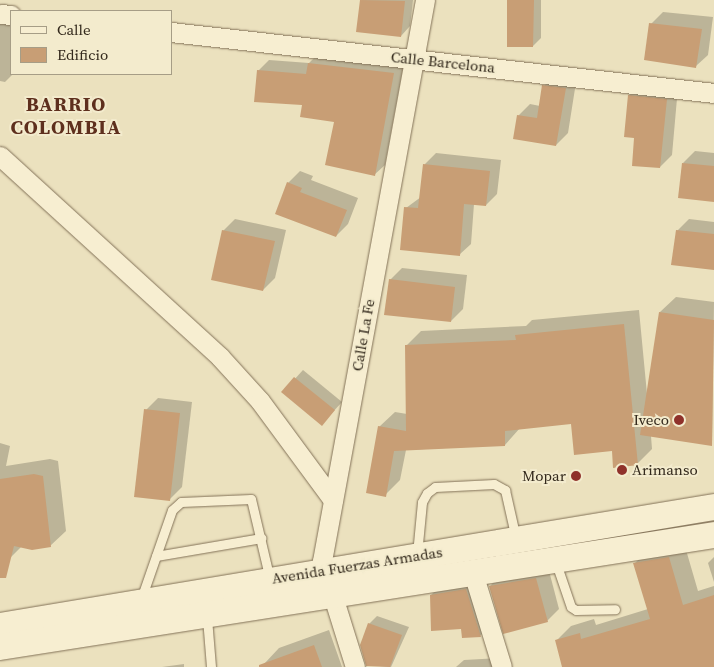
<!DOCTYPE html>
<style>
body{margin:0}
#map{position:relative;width:714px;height:667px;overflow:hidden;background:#ebe1be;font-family:"Source Serif 4",serif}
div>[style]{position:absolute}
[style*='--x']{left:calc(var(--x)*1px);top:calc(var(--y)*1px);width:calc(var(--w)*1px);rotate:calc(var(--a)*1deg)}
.shadow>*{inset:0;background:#0003}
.building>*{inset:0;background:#c89e75}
.roads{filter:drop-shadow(0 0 1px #837258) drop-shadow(0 0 1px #837258)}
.lane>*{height:9px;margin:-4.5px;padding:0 4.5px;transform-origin:4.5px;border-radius:4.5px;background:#f7eed1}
.street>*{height:19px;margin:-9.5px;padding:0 9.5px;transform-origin:9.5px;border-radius:9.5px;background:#f7eed1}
.secondary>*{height:26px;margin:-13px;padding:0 13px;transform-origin:13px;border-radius:13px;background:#f7eed1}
.dots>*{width:14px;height:14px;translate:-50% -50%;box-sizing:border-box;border:2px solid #f3ebcd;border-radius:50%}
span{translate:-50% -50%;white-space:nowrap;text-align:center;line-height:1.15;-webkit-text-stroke:4px #f3ebcd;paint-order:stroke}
.street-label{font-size:15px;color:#33291c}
.poi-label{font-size:15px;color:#33291c}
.right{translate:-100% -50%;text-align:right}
.left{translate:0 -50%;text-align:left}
.district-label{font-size:20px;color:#5e2f1d;font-weight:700;letter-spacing:1px}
.legend{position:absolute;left:10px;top:10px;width:162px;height:65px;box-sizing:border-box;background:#f3ebcd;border:1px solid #a69d86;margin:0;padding:6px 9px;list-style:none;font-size:15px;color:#33291c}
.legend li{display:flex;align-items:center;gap:10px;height:25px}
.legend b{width:25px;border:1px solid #a69d86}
</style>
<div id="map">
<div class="shadow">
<i style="clip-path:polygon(362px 0,413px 0,410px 26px,401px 36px,361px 4px)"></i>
<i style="clip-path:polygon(509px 0,541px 0,541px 38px,533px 46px)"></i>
<i style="clip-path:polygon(663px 12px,713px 17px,708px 55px,696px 66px,651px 24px)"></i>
<i style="clip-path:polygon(0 20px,11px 21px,13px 74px,5px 82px,0 81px)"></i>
<i style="clip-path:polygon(319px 53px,404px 63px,385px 165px,374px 175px,336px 121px,303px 104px,258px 71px,269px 60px,309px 63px)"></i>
<i style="clip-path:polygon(556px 74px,577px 76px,568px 133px,556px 145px,518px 116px,530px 104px,540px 106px,544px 86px)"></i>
<i style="clip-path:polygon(641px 83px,678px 87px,672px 155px,660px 167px,636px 137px,629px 95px)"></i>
<i style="clip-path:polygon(695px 151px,714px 153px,714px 201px,683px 163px)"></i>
<i style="clip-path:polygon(436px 153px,501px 160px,497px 194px,486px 205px,474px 204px,471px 244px,459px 255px,406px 208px,421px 197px,425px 164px)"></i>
<i style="clip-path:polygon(300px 171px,313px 176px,311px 180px,358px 198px,348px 224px,336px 236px,288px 183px)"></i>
<i style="clip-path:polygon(235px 219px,286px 230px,275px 278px,263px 290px,223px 231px)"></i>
<i style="clip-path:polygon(689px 219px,714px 222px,714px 269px,677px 231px)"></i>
<i style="clip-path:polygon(402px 268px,467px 275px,463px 309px,451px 321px,390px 280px)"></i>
<i style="clip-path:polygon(676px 297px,714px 302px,712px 444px,651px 436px,652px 449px,637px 464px,572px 423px,520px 428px,505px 445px,406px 450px,400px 480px,385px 495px,379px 427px,395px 412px,407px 414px,406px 346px,421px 331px,526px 326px,532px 320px,639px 310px,647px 394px,660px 312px)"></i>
<i style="clip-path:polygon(303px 370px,342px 402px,322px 424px,283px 392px)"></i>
<i style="clip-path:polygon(158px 398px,192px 402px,182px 487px,170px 499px,146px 410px)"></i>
<i style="clip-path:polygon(0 443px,10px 446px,6px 466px,50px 459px,58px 461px,66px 531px,50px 546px,22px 546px,10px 558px,0 560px)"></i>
<i style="clip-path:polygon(684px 543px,698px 591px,714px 586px,714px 667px,564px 667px,556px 641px,571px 626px,594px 619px,596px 625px,648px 609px,635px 563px,650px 548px)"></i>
<i style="clip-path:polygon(714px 557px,714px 582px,708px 563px)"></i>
<i style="clip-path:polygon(548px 567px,559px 609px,547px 621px,490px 586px,502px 574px)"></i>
<i style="clip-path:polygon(478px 578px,492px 624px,480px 636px,463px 628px,431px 595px,443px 583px)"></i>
<i style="clip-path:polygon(377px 616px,409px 627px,391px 667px,367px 665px,369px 624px)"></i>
<i style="clip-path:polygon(329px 630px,342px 667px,265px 667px,264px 664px,279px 648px)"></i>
<i style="clip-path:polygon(500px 658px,501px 667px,456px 667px,464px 660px)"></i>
<i style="clip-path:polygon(184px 664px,184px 667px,162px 667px)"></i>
</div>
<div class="building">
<i style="clip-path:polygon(360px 0,405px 1px,401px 37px,356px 32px)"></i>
<i style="clip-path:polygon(507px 0,534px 0,533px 47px,507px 47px)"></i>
<i style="clip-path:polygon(649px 23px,702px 29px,696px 68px,644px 60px)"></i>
<i style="clip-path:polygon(308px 63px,394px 73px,375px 176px,325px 165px,334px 122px,300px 117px,302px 105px,254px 102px,257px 70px,306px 74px)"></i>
<i style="clip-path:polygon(542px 85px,566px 88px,556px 146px,513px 139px,517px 115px,537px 118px)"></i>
<i style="clip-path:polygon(628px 95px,667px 99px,660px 168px,632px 166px,634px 138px,624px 137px)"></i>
<i style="clip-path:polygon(682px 163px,714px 166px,714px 202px,678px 198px)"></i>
<i style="clip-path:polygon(423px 164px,490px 171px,486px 206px,464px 204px,460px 256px,400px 250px,404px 207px,418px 208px)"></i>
<i style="clip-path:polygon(287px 182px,302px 188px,300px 192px,347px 210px,336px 237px,275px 214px)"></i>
<i style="clip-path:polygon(222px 230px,275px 241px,263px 291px,211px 280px)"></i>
<i style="clip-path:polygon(676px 230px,714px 234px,714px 270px,671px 265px)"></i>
<i style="clip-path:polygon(389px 279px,455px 287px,451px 322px,384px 315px)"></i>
<i style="clip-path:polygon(659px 312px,714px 320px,712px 446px,640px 435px)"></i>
<i style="clip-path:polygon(624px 324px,638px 465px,613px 468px,612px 451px,574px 455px,571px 424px,505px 431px,505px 446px,394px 451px,386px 497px,366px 493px,378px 426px,406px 431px,405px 345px,516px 340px,515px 335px)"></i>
<i style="clip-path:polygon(294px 377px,335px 410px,322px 426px,281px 392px)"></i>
<i style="clip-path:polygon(144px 409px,180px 413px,170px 501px,134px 497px)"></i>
<i style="clip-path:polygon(34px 474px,43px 476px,51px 547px,32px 550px,14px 546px,6px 578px,0 578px,0 479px)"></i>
<i style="clip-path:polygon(669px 557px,683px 605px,714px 595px,714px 667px,562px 667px,555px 640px,580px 633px,581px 639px,650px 619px,633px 563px)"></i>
<i style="clip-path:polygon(536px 578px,548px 622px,503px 634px,489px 586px)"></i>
<i style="clip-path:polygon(466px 589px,481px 637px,462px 638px,461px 629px,431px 631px,430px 595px)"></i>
<i style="clip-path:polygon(368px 623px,402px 635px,390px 667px,366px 666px,360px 645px)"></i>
<i style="clip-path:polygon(314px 645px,322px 667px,259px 667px,259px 665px)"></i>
</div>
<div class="roads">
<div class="lane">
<i style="--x:417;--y:554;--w:52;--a:-84.5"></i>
<i style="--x:422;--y:502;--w:10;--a:-61"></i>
<i style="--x:427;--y:493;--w:10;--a:-37"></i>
<i style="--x:435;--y:487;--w:59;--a:-2.9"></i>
<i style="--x:494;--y:484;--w:13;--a:29"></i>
<i style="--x:505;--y:490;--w:50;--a:77.3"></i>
<i style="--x:156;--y:556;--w:107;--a:-9.7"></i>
<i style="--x:556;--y:563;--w:46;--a:71.2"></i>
<i style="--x:571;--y:607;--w:6;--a:31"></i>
<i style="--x:576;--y:610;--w:39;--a:-1"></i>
<i style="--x:141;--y:599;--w:94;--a:-70.8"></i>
<i style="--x:172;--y:510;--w:12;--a:-42"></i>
<i style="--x:181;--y:502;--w:70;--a:-2.5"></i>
<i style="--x:251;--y:499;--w:83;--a:76.8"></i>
<i style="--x:207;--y:618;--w:49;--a:85.3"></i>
</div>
<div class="street">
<i style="--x:0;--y:14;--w:11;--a:5"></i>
<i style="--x:171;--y:32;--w:546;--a:6.41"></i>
<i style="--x:0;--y:156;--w:298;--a:42.4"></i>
<i style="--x:220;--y:357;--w:59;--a:47.7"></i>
<i style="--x:260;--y:401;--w:123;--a:53.6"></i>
<i style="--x:473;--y:573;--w:98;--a:72.9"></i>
<i style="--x:355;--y:667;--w:111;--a:-107.3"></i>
<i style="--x:322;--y:561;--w:570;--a:-79.6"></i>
</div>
<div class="secondary">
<i style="--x:0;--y:626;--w:724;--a:-9.46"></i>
<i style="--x:0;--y:647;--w:723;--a:-8.91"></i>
</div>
</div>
<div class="dots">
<i style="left:679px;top:420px;background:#8f312a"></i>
<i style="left:622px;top:470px;background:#8f312a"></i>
<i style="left:576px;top:476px;background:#8f312a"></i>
</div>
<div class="street-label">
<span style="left:443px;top:62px;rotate:6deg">Calle Barcelona</span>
<span style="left:363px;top:335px;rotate:-80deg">Calle La Fe</span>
<span style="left:357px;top:565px;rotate:-9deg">Avenida Fuerzas Armadas</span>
</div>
<div class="poi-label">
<span class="right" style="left:669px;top:420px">Iveco</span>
<span class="left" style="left:632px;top:470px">Arimanso</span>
<span class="right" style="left:566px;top:476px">Mopar</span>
</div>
<div class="district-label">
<span style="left:66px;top:116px">BARRIO<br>COLOMBIA</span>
</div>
<ul class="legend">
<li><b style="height:6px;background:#f7eed1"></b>Calle</li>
<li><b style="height:14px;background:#c89e75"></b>Edificio</li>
</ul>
</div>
